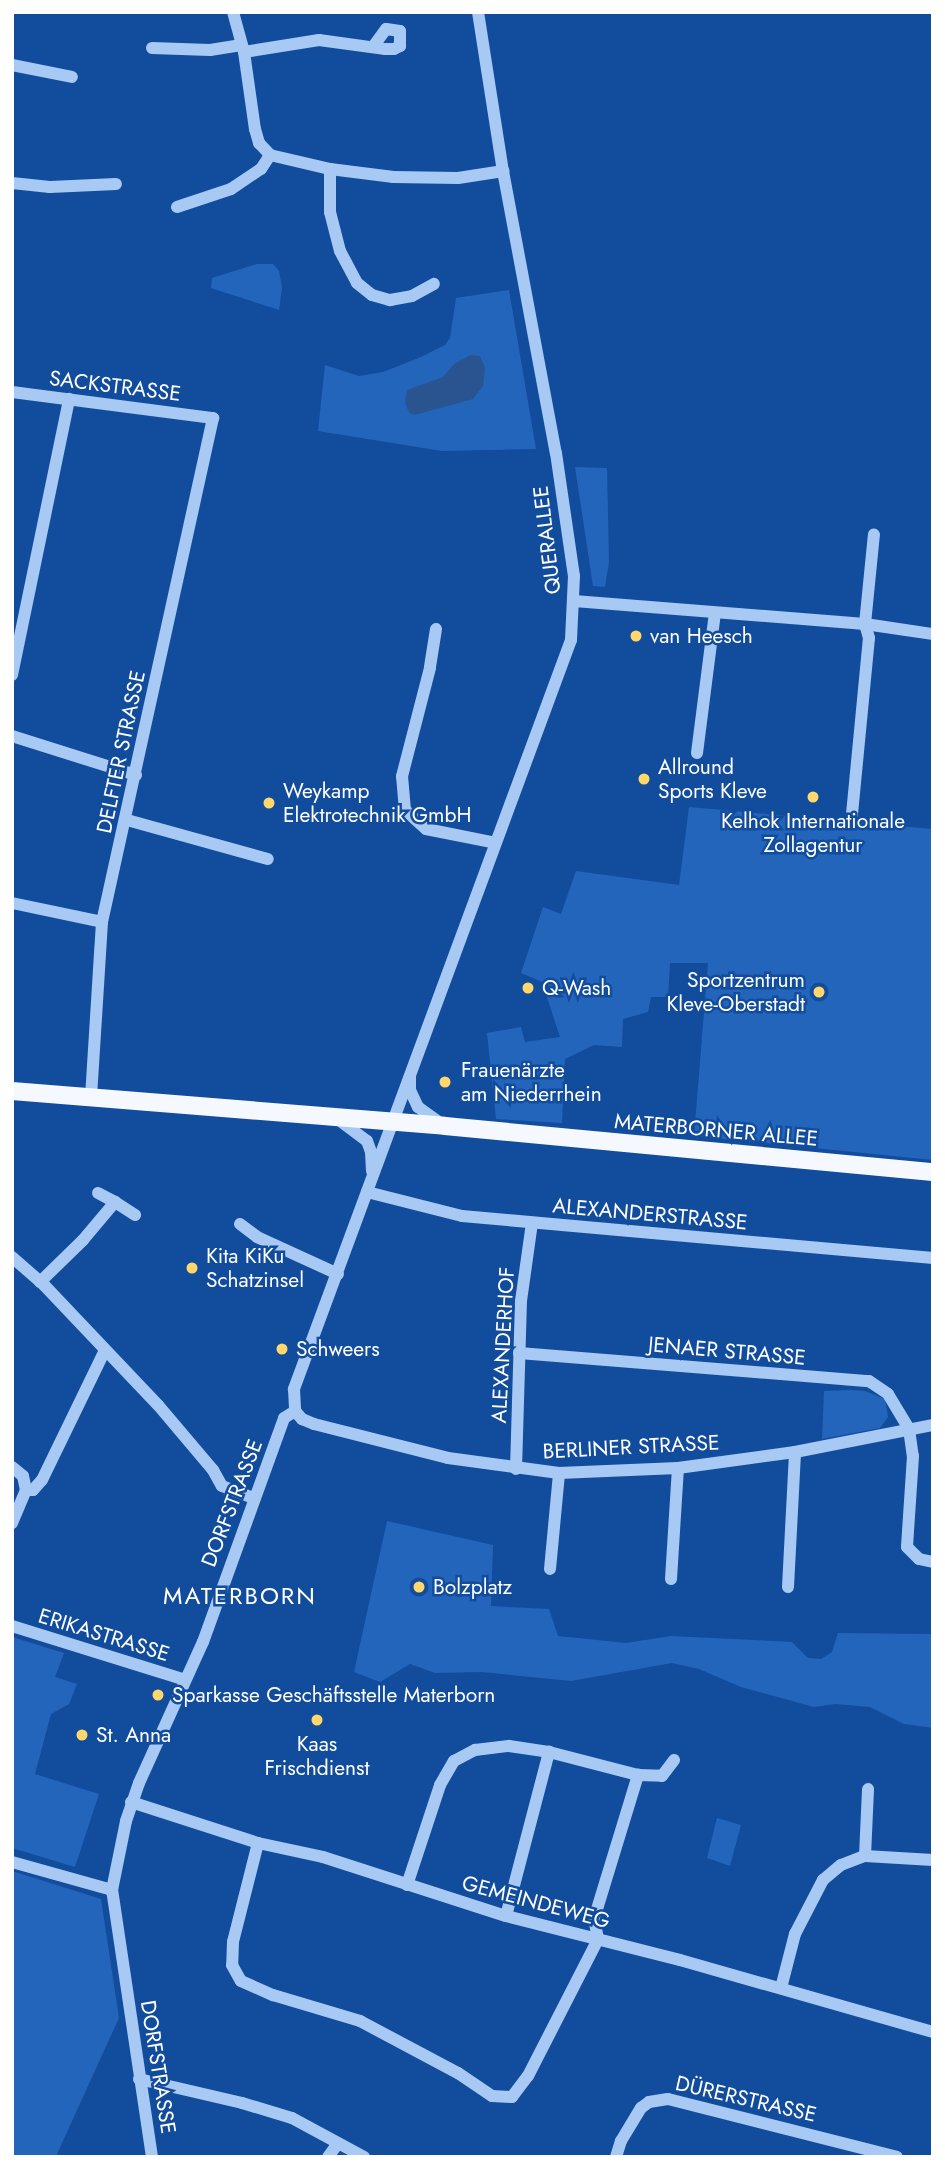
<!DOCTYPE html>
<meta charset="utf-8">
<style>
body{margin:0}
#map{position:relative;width:945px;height:2169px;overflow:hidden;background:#124c9d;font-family:Jost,sans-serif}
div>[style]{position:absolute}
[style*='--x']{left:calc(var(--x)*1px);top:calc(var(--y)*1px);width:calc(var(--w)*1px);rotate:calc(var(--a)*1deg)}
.green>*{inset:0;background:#2465bc}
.water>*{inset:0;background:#295490}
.minor>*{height:12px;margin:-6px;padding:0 6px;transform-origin:6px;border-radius:6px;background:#a7c9f4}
.major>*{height:18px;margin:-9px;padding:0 9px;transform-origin:9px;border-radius:9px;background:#f5f9ff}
.dots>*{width:19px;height:19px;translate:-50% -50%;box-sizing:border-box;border:4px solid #124c9d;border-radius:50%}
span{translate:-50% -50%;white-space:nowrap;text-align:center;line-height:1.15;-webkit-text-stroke:5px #124c9d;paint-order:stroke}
.street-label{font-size:21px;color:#fff}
.poi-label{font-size:21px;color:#fff}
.left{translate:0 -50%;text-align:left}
.right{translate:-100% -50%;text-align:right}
.quarter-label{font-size:24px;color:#fff;letter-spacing:2px}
.frame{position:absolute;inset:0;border:14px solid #fff;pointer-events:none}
</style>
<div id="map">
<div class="green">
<i style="clip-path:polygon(257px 264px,273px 264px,279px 271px,282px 288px,279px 310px,211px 288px,212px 278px)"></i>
<i style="clip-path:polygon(509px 290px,536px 449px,442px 451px,318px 431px,325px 365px,359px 376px,383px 372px,421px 357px,445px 345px,450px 338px,456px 298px)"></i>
<i style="clip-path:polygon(575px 467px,607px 468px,609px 562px,605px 587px,593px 586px)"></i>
<i style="clip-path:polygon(689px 807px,933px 829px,933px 1160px,694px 1136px,708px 963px,670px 963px,668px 997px,651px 997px,648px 1012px,623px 1019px,622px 1047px,594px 1045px,565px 1059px,562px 1123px,496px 1119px,487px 1033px,521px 1027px,525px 1042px,560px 1037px,542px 982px,521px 973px,543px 907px,561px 914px,576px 871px,679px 885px)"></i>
<i style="clip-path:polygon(851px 1390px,865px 1391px,885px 1399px,888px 1417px,880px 1428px,822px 1439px,824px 1391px)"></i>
<i style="clip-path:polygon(387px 1521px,493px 1545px,491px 1606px,549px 1609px,558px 1636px,626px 1643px,671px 1636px,792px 1642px,808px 1658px,821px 1659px,832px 1652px,838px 1633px,933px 1634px,933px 1728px,904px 1724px,870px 1707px,835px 1704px,814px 1707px,741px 1687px,699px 1669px,672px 1663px,571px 1681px,482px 1672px,435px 1673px,410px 1664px,380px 1682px,354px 1672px)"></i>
<i style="clip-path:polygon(12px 1637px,64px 1653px,55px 1677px,77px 1684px,69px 1704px,51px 1714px,35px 1774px,99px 1794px,75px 1867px,12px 1848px)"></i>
<i style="clip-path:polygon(717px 1818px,741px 1825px,730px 1866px,707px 1858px)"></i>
<i style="clip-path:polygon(12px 1871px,101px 1899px,119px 2018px,57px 2154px,61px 2157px,12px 2157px)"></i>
</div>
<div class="water">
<i style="clip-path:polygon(470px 355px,480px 356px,485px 368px,483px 386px,473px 399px,415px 415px,409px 413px,405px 402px,407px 390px,443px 377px,454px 364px)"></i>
</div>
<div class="minor">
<i style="--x:233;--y:12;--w:41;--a:74.6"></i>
<i style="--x:244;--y:52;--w:78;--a:81.9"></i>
<i style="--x:255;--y:129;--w:15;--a:74"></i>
<i style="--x:259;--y:143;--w:16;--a:47"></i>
<i style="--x:270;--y:155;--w:62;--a:13.1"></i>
<i style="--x:330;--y:169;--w:64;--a:7.2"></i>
<i style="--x:393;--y:177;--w:65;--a:0.9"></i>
<i style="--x:458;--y:178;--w:46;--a:-8.8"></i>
<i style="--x:478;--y:12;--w:161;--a:81.1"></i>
<i style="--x:503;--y:171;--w:287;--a:79.4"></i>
<i style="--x:556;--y:453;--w:124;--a:81.7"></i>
<i style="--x:574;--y:576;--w:64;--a:92.7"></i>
<i style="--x:571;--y:640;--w:799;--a:110.3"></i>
<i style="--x:294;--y:1389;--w:22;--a:87"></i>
<i style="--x:295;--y:1411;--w:11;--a:49"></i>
<i style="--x:302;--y:1419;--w:13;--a:23"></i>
<i style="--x:314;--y:1424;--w:138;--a:14.2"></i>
<i style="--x:448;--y:1458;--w:112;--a:7.7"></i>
<i style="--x:559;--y:1473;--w:119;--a:-2.4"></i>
<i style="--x:678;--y:1468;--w:118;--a:-7.8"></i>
<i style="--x:795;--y:1452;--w:141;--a:-11.1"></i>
<i style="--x:152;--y:48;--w:58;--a:2"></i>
<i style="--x:210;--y:50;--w:32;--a:-9"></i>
<i style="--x:244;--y:52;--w:76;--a:-9.1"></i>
<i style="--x:319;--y:40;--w:67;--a:7.8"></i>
<i style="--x:385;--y:49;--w:9;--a:0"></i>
<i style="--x:394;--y:49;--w:7;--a:-27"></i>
<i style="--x:400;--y:46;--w:15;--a:-90"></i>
<i style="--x:400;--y:31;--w:14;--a:-172"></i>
<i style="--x:386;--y:29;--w:22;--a:126"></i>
<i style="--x:12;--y:65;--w:61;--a:11.3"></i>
<i style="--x:330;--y:169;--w:43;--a:90"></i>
<i style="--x:330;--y:212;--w:40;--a:75.6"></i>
<i style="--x:340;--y:251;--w:36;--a:62"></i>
<i style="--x:357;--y:283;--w:19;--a:39"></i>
<i style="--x:372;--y:295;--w:19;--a:16"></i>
<i style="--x:390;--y:300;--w:22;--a:-10"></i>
<i style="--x:412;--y:296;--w:25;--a:-29"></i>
<i style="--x:12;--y:183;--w:38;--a:6"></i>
<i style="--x:50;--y:187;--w:66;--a:-2.6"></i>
<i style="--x:177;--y:207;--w:57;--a:-18.4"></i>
<i style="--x:231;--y:189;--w:36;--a:-34"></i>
<i style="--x:261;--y:169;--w:17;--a:-57"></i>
<i style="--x:12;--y:392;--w:203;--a:7.4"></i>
<i style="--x:213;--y:418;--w:516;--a:102.42"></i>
<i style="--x:102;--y:922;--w:175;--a:93.6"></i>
<i style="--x:574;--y:601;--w:292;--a:4.5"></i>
<i style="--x:865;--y:624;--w:69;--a:8.4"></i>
<i style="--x:436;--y:629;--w:39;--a:99"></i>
<i style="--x:430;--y:668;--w:112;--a:104.5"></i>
<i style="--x:402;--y:776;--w:34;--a:85"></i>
<i style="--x:405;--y:810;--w:28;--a:42"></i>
<i style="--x:426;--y:829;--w:71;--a:11.3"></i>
<i style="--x:12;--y:675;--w:282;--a:-78.3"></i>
<i style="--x:12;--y:736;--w:130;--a:17.5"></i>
<i style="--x:697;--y:753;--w:141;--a:-82.7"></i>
<i style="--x:852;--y:814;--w:177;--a:-84.5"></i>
<i style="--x:869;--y:638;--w:15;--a:-106"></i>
<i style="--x:865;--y:624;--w:90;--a:-84.3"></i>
<i style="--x:127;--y:820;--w:146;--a:15.5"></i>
<i style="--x:12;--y:903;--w:92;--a:11.9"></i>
<i style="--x:410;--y:1077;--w:13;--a:90"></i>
<i style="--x:410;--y:1090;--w:19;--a:65"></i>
<i style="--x:418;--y:1107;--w:31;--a:36"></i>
<i style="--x:339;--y:1120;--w:35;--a:37"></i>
<i style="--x:367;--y:1141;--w:12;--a:70"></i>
<i style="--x:371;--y:1152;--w:19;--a:87"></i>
<i style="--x:367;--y:1192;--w:98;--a:14.2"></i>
<i style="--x:462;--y:1216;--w:473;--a:5.1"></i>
<i style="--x:98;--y:1193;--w:19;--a:28"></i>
<i style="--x:240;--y:1224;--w:21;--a:37"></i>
<i style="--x:257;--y:1237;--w:89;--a:24.6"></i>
<i style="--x:12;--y:1257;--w:43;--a:41.2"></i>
<i style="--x:44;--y:1285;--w:166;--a:46.5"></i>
<i style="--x:158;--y:1405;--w:85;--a:49.8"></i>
<i style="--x:213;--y:1470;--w:18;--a:61"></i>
<i style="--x:222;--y:1486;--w:34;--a:21"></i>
<i style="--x:40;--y:1282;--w:60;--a:-44.3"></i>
<i style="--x:83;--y:1240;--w:50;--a:-49.9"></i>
<i style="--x:115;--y:1202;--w:24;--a:33"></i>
<i style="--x:519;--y:1353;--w:351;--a:4.6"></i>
<i style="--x:869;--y:1381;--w:23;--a:34"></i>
<i style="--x:888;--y:1394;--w:41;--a:59"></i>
<i style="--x:909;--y:1429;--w:27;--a:82"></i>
<i style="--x:913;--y:1456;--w:91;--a:93.8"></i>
<i style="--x:907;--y:1547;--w:17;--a:45"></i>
<i style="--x:919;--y:1559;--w:14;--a:12"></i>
<i style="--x:12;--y:1467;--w:14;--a:39"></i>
<i style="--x:23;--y:1476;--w:14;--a:78"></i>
<i style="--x:26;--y:1490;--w:36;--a:113"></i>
<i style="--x:516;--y:1469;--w:168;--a:-88.3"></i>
<i style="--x:521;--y:1301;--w:79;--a:-82"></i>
<i style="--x:26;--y:1490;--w:7;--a:0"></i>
<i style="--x:33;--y:1490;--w:13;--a:-48"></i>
<i style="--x:42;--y:1480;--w:144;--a:-64.1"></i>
<i style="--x:550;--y:1569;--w:96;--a:-84.6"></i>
<i style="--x:671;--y:1579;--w:111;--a:-86.4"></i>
<i style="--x:788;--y:1587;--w:135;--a:-87"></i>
<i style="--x:12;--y:1626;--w:181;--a:17.3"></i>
<i style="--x:131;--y:1802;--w:133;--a:17.9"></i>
<i style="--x:258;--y:1843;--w:66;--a:12.2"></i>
<i style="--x:323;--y:1857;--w:192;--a:17.9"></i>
<i style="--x:506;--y:1916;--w:179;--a:14.2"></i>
<i style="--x:680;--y:1960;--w:263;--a:15.9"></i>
<i style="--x:258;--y:1843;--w:102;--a:104.2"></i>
<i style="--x:233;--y:1942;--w:23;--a:92"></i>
<i style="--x:232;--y:1965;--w:18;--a:61"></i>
<i style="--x:241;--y:1981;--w:35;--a:24"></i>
<i style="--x:273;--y:1995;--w:91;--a:16.6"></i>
<i style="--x:360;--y:2021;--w:111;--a:28"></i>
<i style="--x:458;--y:2073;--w:41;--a:34.1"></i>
<i style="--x:492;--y:2096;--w:20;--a:3"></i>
<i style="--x:512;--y:2097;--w:26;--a:-53"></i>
<i style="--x:528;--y:2076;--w:154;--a:-62.9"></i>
<i style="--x:598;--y:1939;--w:20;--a:-101"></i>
<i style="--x:594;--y:1919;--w:151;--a:-73"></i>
<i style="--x:865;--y:1856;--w:67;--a:-87.4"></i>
<i style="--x:12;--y:1862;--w:104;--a:15.6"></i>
<i style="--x:407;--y:1885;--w:105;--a:-71.7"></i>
<i style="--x:440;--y:1785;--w:28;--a:-60"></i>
<i style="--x:454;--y:1761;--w:24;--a:-28"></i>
<i style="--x:475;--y:1750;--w:34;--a:-7"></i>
<i style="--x:509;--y:1746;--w:40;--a:8.5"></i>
<i style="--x:549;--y:1752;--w:92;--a:14.5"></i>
<i style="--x:638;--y:1775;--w:24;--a:2"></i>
<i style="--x:662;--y:1776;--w:20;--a:-53"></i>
<i style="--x:506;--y:1916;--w:170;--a:-75.3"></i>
<i style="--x:781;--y:1988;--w:56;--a:-75.5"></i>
<i style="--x:795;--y:1934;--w:61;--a:-62.6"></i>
<i style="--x:823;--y:1880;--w:23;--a:-40"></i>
<i style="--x:841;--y:1865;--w:26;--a:-21"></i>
<i style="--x:865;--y:1856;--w:68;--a:3.4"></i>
<i style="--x:139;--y:2079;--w:106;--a:13.1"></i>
<i style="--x:242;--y:2103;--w:52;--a:16.7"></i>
<i style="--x:292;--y:2118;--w:82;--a:28.4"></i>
<i style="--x:152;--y:2157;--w:270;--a:-98.5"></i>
<i style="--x:112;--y:1890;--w:70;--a:-78.5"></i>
<i style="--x:126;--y:1821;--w:40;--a:-71.1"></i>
<i style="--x:139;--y:1783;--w:155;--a:-65.6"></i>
<i style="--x:203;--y:1642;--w:238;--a:-70.1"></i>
<i style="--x:284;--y:1418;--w:13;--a:-32"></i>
<i style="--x:328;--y:2157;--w:17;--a:-54"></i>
<i style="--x:616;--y:2157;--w:17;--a:-73"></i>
<i style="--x:621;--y:2141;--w:39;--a:-59"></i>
<i style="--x:641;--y:2108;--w:10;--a:-37"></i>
<i style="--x:649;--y:2102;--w:19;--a:-9"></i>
<i style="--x:668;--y:2099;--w:236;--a:14.2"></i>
</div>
<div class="major">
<i style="--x:12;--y:1091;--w:434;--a:4.6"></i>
<i style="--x:445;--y:1126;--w:490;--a:5.4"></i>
</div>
<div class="dots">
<i style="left:636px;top:636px;background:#ffd76b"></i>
<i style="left:644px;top:779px;background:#ffd76b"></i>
<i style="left:813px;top:797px;background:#ffd76b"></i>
<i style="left:269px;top:803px;background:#ffd76b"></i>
<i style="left:528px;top:988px;background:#ffd76b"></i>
<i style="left:819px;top:992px;background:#ffd76b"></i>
<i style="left:445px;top:1082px;background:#ffd76b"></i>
<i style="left:192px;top:1268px;background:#ffd76b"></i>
<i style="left:282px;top:1349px;background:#ffd76b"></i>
<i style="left:419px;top:1587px;background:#ffd76b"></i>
<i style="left:158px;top:1695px;background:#ffd76b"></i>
<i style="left:317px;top:1720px;background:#ffd76b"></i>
<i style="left:82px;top:1735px;background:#ffd76b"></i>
</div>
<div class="street-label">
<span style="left:115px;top:386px;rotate:7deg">SACKSTRASSE</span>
<span style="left:547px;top:540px;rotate:-97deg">QUERALLEE</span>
<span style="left:121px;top:752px;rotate:-78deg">DELFTER STRASSE</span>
<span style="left:716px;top:1130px;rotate:5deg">MATERBORNER ALLEE</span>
<span style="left:650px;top:1214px;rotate:5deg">ALEXANDERSTRASSE</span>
<span style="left:503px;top:1345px;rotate:-87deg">ALEXANDERHOF</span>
<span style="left:727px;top:1351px;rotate:5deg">JENAER STRASSE</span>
<span style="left:631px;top:1447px;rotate:-3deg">BERLINER STRASSE</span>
<span style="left:232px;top:1503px;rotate:-69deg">DORFSTRASSE</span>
<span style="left:104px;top:1635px;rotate:17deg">ERIKASTRASSE</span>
<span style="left:536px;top:1902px;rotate:15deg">GEMEINDEWEG</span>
<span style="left:158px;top:2067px;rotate:81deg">DORFSTRASSE</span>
<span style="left:746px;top:2099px;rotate:13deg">DÜRERSTRASSE</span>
</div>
<div class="poi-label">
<span class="left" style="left:650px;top:636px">van Heesch</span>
<span class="left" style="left:658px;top:779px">Allround<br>Sports Kleve</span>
<span class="left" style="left:283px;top:803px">Weykamp<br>Elektrotechnik GmbH</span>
<span style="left:813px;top:833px">Kelhok Internationale<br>Zollagentur</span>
<span class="right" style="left:805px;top:992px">Sportzentrum<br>Kleve-Oberstadt</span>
<span class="left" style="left:542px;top:988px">Q-Wash</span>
<span class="left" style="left:461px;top:1082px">Frauenärzte<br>am Niederrhein</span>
<span class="left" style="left:206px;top:1268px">Kita KiKu<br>Schatzinsel</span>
<span class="left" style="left:296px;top:1349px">Schweers</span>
<span class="left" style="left:433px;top:1587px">Bolzplatz</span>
<span class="left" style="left:172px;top:1695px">Sparkasse Geschäftsstelle Materborn</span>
<span class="left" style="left:96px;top:1735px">St. Anna</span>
<span style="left:317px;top:1756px">Kaas<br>Frischdienst</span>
</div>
<div class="quarter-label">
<span style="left:240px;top:1596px">MATERBORN</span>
</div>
<div class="frame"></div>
</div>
